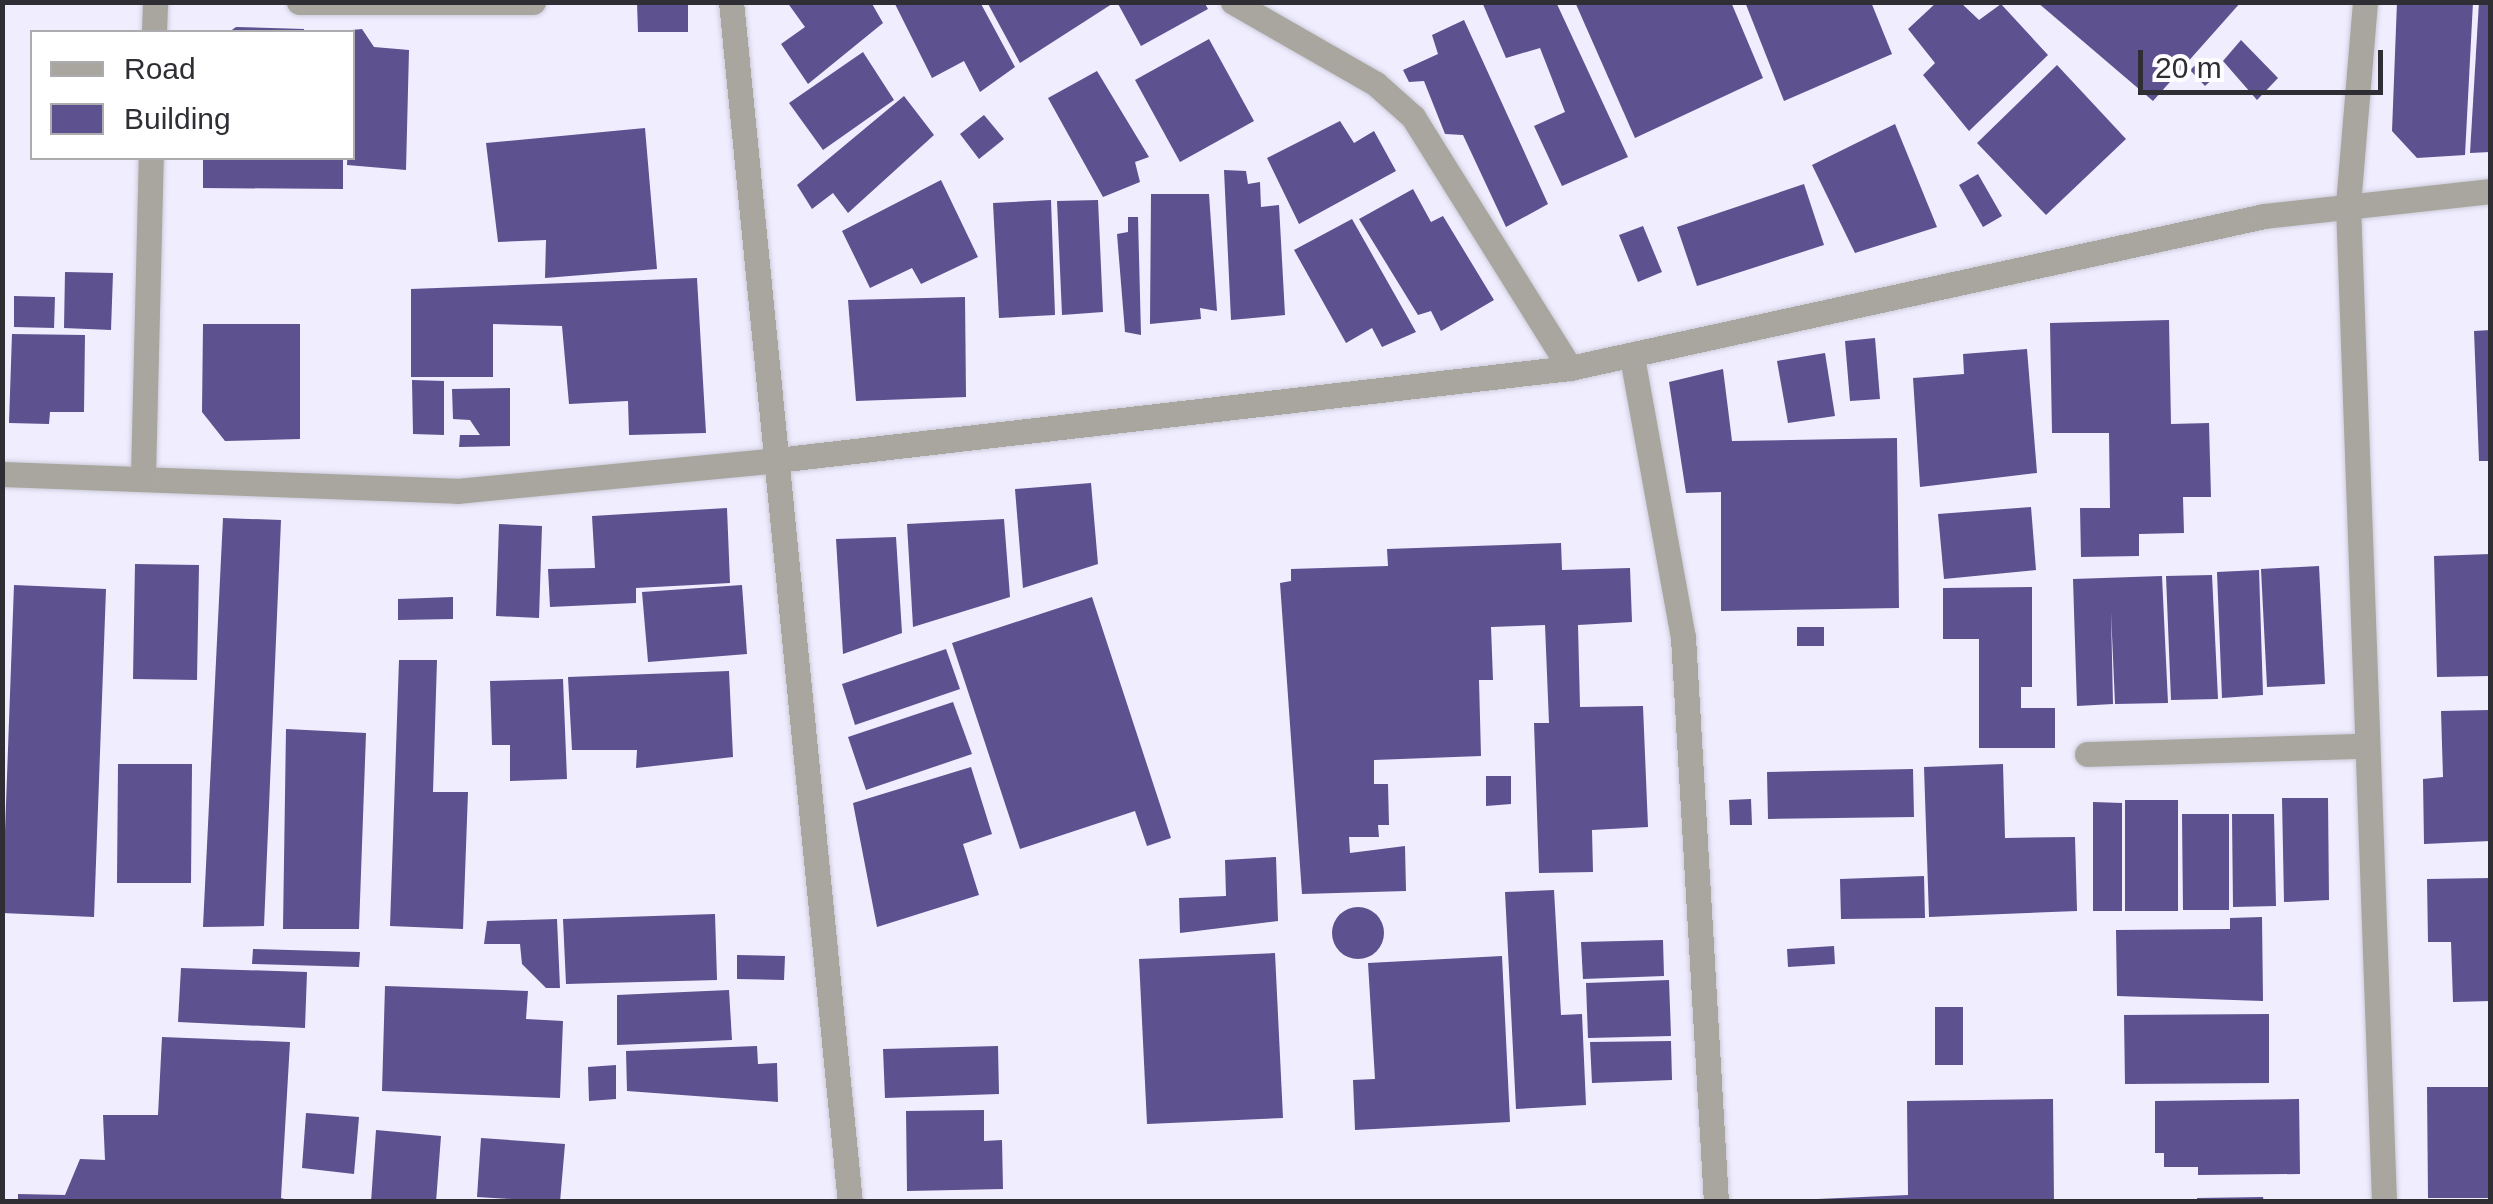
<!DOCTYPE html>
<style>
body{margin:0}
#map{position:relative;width:2493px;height:1204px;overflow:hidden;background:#efedfe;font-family:Arial,sans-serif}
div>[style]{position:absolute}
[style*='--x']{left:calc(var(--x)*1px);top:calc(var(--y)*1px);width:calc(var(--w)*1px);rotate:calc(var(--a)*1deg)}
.building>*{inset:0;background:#5d518f}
.round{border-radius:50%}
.roads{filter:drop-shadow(0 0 2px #cccbda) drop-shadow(0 0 2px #cccbda)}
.lane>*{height:25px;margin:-12.5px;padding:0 12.5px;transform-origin:12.5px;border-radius:12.5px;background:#a9a69f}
.street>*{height:25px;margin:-12.5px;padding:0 12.5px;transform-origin:12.5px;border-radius:12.5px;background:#a9a69f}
span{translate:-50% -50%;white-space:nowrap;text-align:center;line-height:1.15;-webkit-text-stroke:10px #fff;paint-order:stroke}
.frame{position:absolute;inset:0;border:5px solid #2f2e35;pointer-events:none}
.legend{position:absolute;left:30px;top:30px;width:325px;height:130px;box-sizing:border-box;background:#fff;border:2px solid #acabae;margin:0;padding:12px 18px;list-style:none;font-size:30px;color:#2f2e35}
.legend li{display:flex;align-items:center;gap:20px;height:50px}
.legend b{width:50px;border:2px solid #acabae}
.scale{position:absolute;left:2138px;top:50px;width:245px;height:45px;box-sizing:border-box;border:5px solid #2f2e35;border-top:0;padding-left:12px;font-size:30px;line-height:35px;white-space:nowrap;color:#2f2e35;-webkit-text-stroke:8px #fff;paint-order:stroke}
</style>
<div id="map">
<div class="building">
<i style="clip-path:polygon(637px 2px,688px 2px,688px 32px,638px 32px)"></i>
<i style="clip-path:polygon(787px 2px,871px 2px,883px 23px,808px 84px,781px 44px,805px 27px)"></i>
<i style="clip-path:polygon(894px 2px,980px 2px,1015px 67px,980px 92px,964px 61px,932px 78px)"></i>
<i style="clip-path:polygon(987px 2px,1115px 2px,1020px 63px)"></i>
<i style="clip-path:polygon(1117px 2px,1204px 2px,1208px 9px,1141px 46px)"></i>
<i style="clip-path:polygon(1482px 2px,1556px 2px,1628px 157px,1562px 186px,1534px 126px,1565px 112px,1540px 48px,1506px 58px)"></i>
<i style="clip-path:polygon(1575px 2px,1731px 2px,1763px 78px,1635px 138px)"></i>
<i style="clip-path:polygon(1745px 2px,1871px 2px,1892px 54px,1784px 101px)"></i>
<i style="clip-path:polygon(1937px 2px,1960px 2px,1979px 20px,2001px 4px,2048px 55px,1969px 131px,1923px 75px,1935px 63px,1908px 29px)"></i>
<i style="clip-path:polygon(2037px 2px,2241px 2px,2153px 101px)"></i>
<i style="clip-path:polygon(2397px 2px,2473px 2px,2465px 155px,2417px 158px,2392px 131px)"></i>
<i style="clip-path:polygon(2479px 2px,2490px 2px,2490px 152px,2470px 153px)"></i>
<i style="clip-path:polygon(1464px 20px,1548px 204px,1506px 227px,1463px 135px,1445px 134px,1424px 81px,1409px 82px,1403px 70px,1438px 54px,1432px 35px)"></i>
<i style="clip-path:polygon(236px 27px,304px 29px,304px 32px,229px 32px)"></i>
<i style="clip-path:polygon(362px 29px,374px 47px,409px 50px,406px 170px,347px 165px,352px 30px)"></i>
<i style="clip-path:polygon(1209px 39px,1254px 121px,1180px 162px,1135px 80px)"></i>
<i style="clip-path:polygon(2241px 40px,2278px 78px,2257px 100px,2223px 61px)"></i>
<i style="clip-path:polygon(863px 52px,894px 100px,823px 150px,789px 103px)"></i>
<i style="clip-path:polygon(2202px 59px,2217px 75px,2205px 86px,2190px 70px)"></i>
<i style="clip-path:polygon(2057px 65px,2126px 139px,2046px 215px,1977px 143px)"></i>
<i style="clip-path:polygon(1097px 71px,1149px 157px,1135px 162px,1140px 182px,1103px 197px,1048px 98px)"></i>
<i style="clip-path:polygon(904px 96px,934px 135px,848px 213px,833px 193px,812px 209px,797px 185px)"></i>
<i style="clip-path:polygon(984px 115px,1004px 139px,979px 159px,960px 134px)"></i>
<i style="clip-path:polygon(1340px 121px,1354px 143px,1374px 131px,1396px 171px,1299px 224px,1267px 158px)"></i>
<i style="clip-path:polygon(1895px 124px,1937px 227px,1855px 253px,1812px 165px)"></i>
<i style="clip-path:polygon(645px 128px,657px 269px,545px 278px,546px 240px,498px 242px,486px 143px)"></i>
<i style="clip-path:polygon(203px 158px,343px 158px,343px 189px,203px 188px)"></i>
<i style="clip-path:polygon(1224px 170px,1246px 171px,1248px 184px,1260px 182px,1261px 207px,1279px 205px,1285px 315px,1231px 320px)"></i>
<i style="clip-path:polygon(1978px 174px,2002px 216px,1983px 227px,1959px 185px)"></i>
<i style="clip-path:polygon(941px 180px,978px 257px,921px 284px,912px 268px,870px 288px,842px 231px)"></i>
<i style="clip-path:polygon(1804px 184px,1824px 245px,1697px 286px,1677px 227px)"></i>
<i style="clip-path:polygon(1413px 189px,1431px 222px,1443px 216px,1494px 300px,1441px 331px,1431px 311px,1418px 315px,1359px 219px)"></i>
<i style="clip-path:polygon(1151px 194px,1209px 194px,1217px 311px,1200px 308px,1201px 319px,1150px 324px)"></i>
<i style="clip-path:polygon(1051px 200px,1055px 315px,999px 318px,993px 203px)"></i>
<i style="clip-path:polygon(1098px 200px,1103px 312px,1062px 315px,1057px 201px)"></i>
<i style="clip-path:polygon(1128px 217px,1138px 217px,1141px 335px,1125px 332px,1117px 234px,1128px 232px)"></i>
<i style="clip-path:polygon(1352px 219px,1416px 332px,1382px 347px,1372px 328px,1346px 343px,1294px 250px)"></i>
<i style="clip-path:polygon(1643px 226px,1662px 272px,1638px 282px,1619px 235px)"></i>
<i style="clip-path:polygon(65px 272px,113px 273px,111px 330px,64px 328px)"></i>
<i style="clip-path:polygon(697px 278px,706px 433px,629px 435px,628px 401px,569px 404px,562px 326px,493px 324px,493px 377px,411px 377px,411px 289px)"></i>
<i style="clip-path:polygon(14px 296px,55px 297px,54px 328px,14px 327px)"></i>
<i style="clip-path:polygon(965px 297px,966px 397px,856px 401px,848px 300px)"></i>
<i style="clip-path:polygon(2169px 320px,2171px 424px,2209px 423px,2211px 497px,2183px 497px,2184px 533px,2139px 534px,2139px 556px,2081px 557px,2080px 508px,2110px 508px,2109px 433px,2052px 433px,2050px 323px)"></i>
<i style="clip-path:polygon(203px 324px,300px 324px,300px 439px,225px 441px,202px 412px)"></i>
<i style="clip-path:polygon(2490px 330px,2490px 461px,2479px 461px,2474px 331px)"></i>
<i style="clip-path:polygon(12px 334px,85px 335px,84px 412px,50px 412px,49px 424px,9px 423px)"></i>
<i style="clip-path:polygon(1875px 338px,1880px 399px,1850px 401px,1845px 341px)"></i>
<i style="clip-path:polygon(2027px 349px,2037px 473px,1920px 487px,1913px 378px,1964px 374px,1963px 354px)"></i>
<i style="clip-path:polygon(1825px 353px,1835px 416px,1788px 423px,1777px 361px)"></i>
<i style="clip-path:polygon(1723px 369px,1732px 441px,1897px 438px,1899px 608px,1721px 611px,1721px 492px,1686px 493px,1669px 382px)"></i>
<i style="clip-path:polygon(412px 380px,444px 381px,444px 435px,413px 434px)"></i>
<i style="clip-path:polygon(510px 388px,510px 446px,459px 447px,460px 435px,480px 435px,470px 420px,453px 419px,452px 389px)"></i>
<i style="clip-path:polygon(1091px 483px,1098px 564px,1023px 588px,1015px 489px)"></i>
<i style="clip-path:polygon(2031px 507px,2036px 570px,1944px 579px,1938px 514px)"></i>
<i style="clip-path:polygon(727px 508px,730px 583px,636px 588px,636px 603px,550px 607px,548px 569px,595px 568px,592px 516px)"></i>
<i style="clip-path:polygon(223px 518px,281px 520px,264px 926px,203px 927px)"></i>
<i style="clip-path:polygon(1004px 519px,1010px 597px,913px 627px,907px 524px)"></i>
<i style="clip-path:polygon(499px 524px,542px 526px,539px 618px,496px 616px)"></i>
<i style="clip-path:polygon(896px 537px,902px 633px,843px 654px,836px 539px)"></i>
<i style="clip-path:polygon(1561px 543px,1562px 570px,1630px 568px,1632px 622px,1578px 625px,1580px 707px,1643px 706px,1648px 827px,1592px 830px,1593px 872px,1539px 873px,1534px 723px,1549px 723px,1545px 625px,1491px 627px,1493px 680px,1479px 680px,1481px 756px,1374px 760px,1374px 784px,1388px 784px,1389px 825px,1378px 825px,1379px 837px,1349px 837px,1350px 853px,1405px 846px,1406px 891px,1302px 894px,1280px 583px,1291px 581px,1291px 569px,1388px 566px,1387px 549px)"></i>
<i style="clip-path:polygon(2490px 554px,2490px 676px,2437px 677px,2434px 556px)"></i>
<i style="clip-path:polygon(135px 564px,199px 565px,197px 680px,133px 679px)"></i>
<i style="clip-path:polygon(2319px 566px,2325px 684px,2267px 687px,2261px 569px)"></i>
<i style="clip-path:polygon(2259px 570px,2263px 695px,2222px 698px,2217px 572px)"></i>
<i style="clip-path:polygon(2212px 575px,2218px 699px,2171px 700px,2166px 576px)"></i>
<i style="clip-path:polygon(2162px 576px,2168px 703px,2115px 704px,2111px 612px,2113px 704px,2077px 706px,2073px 579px)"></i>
<i style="clip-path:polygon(14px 585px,106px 589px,94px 917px,2px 913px)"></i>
<i style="clip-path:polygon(742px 585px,747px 654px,648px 662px,642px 592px)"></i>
<i style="clip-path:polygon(2032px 587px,2032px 687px,2021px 687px,2021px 708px,2055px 708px,2055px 748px,1979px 748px,1979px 639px,1943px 639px,1943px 588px)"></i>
<i style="clip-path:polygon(453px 597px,453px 619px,398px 620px,398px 599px)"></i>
<i style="clip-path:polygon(1092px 597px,1171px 838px,1147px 846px,1135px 811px,1020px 849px,952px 643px)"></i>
<i style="clip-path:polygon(1797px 627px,1824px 627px,1824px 646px,1797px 646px)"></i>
<i style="clip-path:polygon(946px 649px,960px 689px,855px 725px,842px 684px)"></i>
<i style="clip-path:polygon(399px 660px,437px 660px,433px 792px,468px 792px,463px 929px,390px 926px)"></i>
<i style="clip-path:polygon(729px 671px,733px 757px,636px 768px,637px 750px,572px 750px,568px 677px)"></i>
<i style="clip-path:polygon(563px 679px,567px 779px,510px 781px,510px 745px,492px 745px,490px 681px)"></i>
<i style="clip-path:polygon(953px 702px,972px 754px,866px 790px,848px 737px)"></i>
<i style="clip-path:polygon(2490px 710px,2490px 841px,2424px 844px,2423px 779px,2443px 777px,2441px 711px)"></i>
<i style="clip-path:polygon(286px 729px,366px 733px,359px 929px,283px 929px)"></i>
<i style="clip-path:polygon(118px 764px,192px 764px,191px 883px,117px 883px)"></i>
<i style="clip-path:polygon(2003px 764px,2005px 838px,2075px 837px,2077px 911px,1929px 917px,1924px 767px)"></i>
<i style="clip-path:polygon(971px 767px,992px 834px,963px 844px,979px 895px,877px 927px,853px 803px)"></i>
<i style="clip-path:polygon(1913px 769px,1914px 817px,1768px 819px,1767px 772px)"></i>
<i style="clip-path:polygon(1486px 776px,1511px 776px,1511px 804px,1486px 806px)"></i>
<i style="clip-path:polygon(2282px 798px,2328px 798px,2329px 900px,2284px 902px)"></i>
<i style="clip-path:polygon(1751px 799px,1752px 825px,1730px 825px,1729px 800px)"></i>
<i style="clip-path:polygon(2125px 800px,2178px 800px,2178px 911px,2125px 911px)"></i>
<i style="clip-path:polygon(2093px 802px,2122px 803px,2122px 911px,2093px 911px)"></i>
<i style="clip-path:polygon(2182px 814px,2229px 814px,2229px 910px,2183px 910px)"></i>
<i style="clip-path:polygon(2232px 814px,2274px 814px,2276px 906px,2233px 907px)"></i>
<i style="clip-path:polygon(1276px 857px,1278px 921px,1180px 933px,1179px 898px,1226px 896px,1225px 860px)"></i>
<i style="clip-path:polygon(1924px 876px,1925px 918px,1841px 919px,1840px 879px)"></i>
<i style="clip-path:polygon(2490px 878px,2490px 1001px,2453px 1002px,2451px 942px,2428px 942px,2427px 879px)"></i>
<i style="clip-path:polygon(1554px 890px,1561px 1015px,1582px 1014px,1586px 1105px,1516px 1109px,1505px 892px)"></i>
<i class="round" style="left:1332px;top:907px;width:52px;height:52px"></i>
<i style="clip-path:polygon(715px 914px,717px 980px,566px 984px,563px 919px)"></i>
<i style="clip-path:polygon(2262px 917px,2263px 1001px,2117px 996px,2116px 930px,2230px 929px,2230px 918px)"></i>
<i style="clip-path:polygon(557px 919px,560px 988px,546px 988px,522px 964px,520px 944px,484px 944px,487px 921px)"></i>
<i style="clip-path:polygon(1663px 940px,1664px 976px,1583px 979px,1581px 942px)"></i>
<i style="clip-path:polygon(1834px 946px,1835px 964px,1788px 967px,1787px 949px)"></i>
<i style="clip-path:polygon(253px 949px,360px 952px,359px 967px,252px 964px)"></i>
<i style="clip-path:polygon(1275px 953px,1283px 1118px,1147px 1124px,1139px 959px)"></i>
<i style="clip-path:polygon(737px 955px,785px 956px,784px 980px,737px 979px)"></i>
<i style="clip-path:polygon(1502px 956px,1510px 1122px,1355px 1130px,1353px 1080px,1375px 1079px,1368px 963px)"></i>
<i style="clip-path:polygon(181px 968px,307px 972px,305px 1028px,178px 1022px)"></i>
<i style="clip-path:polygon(1669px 980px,1671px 1036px,1588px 1038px,1586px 983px)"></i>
<i style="clip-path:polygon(385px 986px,528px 991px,526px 1019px,563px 1021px,560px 1098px,382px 1091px)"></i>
<i style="clip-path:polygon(729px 990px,732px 1040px,617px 1045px,617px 995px)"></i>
<i style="clip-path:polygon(1935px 1007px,1963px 1007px,1963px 1065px,1935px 1065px)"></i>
<i style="clip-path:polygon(2269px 1014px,2269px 1083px,2125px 1084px,2124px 1015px)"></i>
<i style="clip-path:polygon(162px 1037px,290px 1042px,281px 1198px,295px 1202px,18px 1202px,18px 1194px,65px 1195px,80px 1159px,105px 1160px,103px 1115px,158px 1115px)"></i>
<i style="clip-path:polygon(1671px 1041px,1672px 1080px,1592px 1083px,1590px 1042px)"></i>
<i style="clip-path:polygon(757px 1046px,758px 1064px,777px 1063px,778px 1102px,627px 1091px,626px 1051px)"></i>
<i style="clip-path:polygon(998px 1046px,999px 1094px,885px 1098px,883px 1049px)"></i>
<i style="clip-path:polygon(616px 1065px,616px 1099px,589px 1101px,588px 1067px)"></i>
<i style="clip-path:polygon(2427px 1087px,2490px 1087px,2490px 1198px,2428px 1198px)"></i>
<i style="clip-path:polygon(2053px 1099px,2054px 1202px,1747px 1202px,1908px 1195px,1907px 1101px)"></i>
<i style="clip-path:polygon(2299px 1099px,2300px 1174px,2198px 1175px,2198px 1167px,2164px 1167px,2164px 1153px,2155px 1153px,2155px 1101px)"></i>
<i style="clip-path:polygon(984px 1110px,984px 1141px,1002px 1140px,1003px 1189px,907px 1191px,906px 1111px)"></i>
<i style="clip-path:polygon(306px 1113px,359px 1117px,354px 1174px,302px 1168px)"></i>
<i style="clip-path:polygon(376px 1130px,441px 1136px,436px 1202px,371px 1202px)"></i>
<i style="clip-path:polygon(481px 1138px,565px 1144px,560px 1202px,477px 1197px)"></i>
<i style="clip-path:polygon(2263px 1197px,2264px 1202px,2197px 1202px,2197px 1198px)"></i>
</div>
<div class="roads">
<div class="lane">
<i style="--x:299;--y:2;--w:234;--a:0"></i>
<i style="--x:1233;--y:2;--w:165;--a:29.8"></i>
<i style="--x:1376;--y:84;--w:50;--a:41.7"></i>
<i style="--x:1413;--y:117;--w:296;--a:58"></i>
<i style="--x:2087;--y:754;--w:274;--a:-1.7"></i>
</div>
<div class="street">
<i style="--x:731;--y:2;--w:1206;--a:84.34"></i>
<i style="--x:2365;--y:2;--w:204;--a:94.8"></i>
<i style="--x:2348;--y:205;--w:998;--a:87.93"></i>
<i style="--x:154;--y:32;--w:30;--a:-88"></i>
<i style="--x:1632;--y:357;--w:285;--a:79.7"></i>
<i style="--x:1683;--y:637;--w:566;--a:86.66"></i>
<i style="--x:2;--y:474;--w:455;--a:2.1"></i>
<i style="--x:457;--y:491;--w:321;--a:-5.5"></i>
<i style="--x:777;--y:460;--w:798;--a:-6.62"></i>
<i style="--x:1570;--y:368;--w:710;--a:-12.35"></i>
<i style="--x:2264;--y:216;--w:227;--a:-6.3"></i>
<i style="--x:143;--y:476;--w:318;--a:-88.6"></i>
</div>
</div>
<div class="frame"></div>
<ul class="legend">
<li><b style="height:12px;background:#a9a69f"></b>Road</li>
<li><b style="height:28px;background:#5d518f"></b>Building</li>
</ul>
<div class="scale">20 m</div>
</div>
